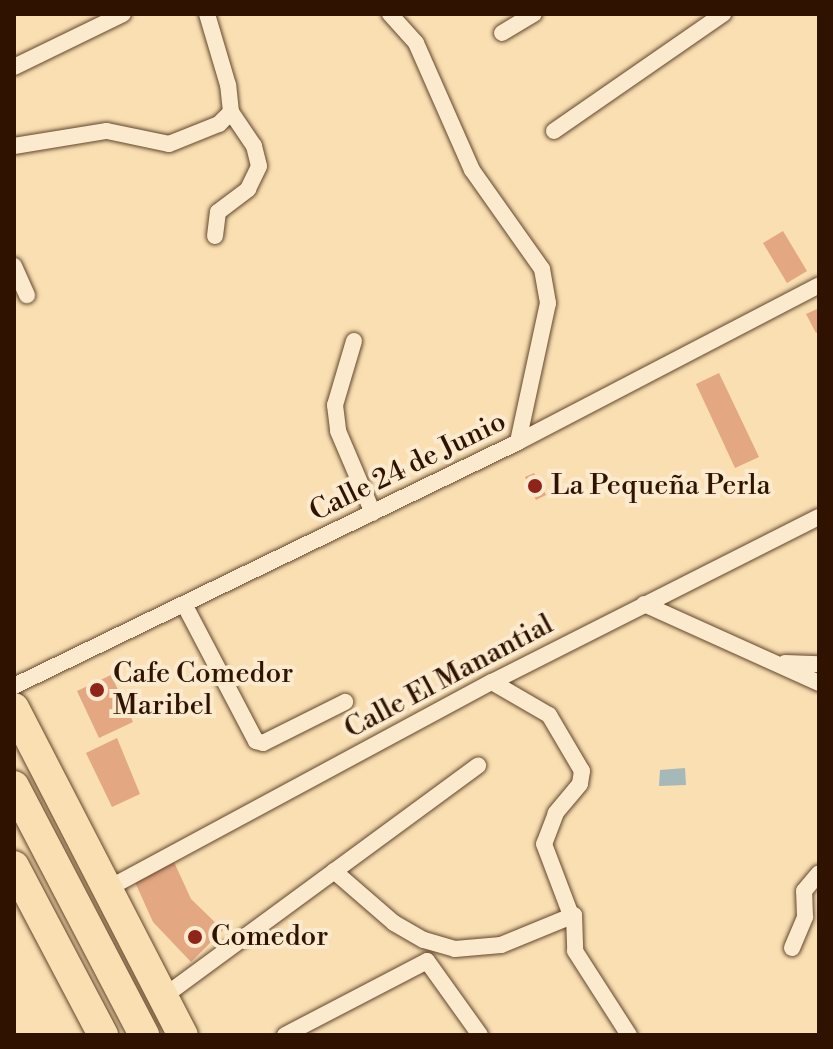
<!DOCTYPE html>
<meta charset="utf-8">
<style>
body{margin:0}
#map{position:relative;width:833px;height:1049px;overflow:hidden;background:#f9dfb2;font-family:"Libre Bodoni",serif}
div>[style]{position:absolute}
[style*='--x']{left:calc(var(--x)*1px);top:calc(var(--y)*1px);width:calc(var(--w)*1px);rotate:calc(var(--a)*1deg)}
.water>*{inset:0;background:#a5b9b9}
.building>*{inset:0;background:#e3a781}
.roads{filter:drop-shadow(0 0 2px #62462c) drop-shadow(0 0 2px #62462c)}
.minor>*{height:16px;margin:-8px;padding:0 8px;transform-origin:8px;border-radius:8px;background:#fbeacd}
.motorway>*{height:30px;margin:-15px;padding:0 15px;transform-origin:15px;border-radius:15px;background:#f9dfb2}
.dots>*{width:22px;height:22px;translate:-50% -50%;box-sizing:border-box;border:4px solid #fbeacd;border-radius:50%}
span{translate:-50% -50%;white-space:nowrap;text-align:center;line-height:1.15;-webkit-text-stroke:8px #fbeacd;paint-order:stroke}
.street-label{font-size:28px;color:#2f1300}
.poi-label{font-size:28px;color:#2f1300}
.left{translate:0 -50%;text-align:left}
.frame{position:absolute;inset:0;border:16px solid #2f1300;pointer-events:none}
</style>
<div id="map">
<div class="water">
<i style="clip-path:polygon(685px 768px,686px 785px,659px 786px,660px 770px)"></i>
</div>
<div class="building">
<i style="clip-path:polygon(783px 231px,807px 271px,787px 283px,763px 243px)"></i>
<i style="clip-path:polygon(817px 309px,819px 331px,816px 333px,806px 314px)"></i>
<i style="clip-path:polygon(719px 373px,759px 457px,735px 468px,696px 384px)"></i>
<i style="clip-path:polygon(534px 473px,546px 495px,536px 500px,525px 477px)"></i>
<i style="clip-path:polygon(111px 675px,133px 722px,99px 738px,77px 691px)"></i>
<i style="clip-path:polygon(117px 738px,140px 794px,112px 807px,86px 753px)"></i>
<i style="clip-path:polygon(174px 862px,191px 899px,223px 930px,191px 962px,153px 922px,134px 880px)"></i>
</div>
<div class="roads">
<div class="minor">
<i style="--x:390;--y:14;--w:39;--a:48"></i>
<i style="--x:416;--y:43;--w:139;--a:66.2"></i>
<i style="--x:472;--y:170;--w:121;--a:54.7"></i>
<i style="--x:542;--y:269;--w:35;--a:80"></i>
<i style="--x:548;--y:303;--w:142;--a:102.2"></i>
<i style="--x:502;--y:33;--w:37;--a:-31"></i>
<i style="--x:14;--y:67;--w:121;--a:-25.9"></i>
<i style="--x:554;--y:131;--w:206;--a:-34.7"></i>
<i style="--x:14;--y:146;--w:94;--a:-9.2"></i>
<i style="--x:107;--y:131;--w:63;--a:11.8"></i>
<i style="--x:169;--y:144;--w:54;--a:-21.8"></i>
<i style="--x:219;--y:124;--w:17;--a:-45"></i>
<i style="--x:231;--y:112;--w:27;--a:-96"></i>
<i style="--x:228;--y:85;--w:74;--a:-106.5"></i>
<i style="--x:215;--y:236;--w:24;--a:-83"></i>
<i style="--x:218;--y:212;--w:38;--a:-37"></i>
<i style="--x:248;--y:189;--w:25;--a:-64"></i>
<i style="--x:259;--y:166;--w:21;--a:-104"></i>
<i style="--x:254;--y:146;--w:41;--a:-124.1"></i>
<i style="--x:14;--y:266;--w:32;--a:66"></i>
<i style="--x:354;--y:341;--w:67;--a:106.5"></i>
<i style="--x:335;--y:405;--w:26;--a:83"></i>
<i style="--x:338;--y:431;--w:89;--a:66.9"></i>
<i style="--x:184;--y:604;--w:155;--a:62.3"></i>
<i style="--x:256;--y:741;--w:7;--a:16"></i>
<i style="--x:263;--y:743;--w:92;--a:-26.6"></i>
<i style="--x:644;--y:604;--w:192;--a:24.3"></i>
<i style="--x:785;--y:663;--w:34;--a:2"></i>
<i style="--x:492;--y:682;--w:66;--a:30.1"></i>
<i style="--x:549;--y:715;--w:65;--a:59.5"></i>
<i style="--x:582;--y:771;--w:13;--a:99"></i>
<i style="--x:580;--y:784;--w:38;--a:130"></i>
<i style="--x:556;--y:813;--w:33;--a:111"></i>
<i style="--x:544;--y:844;--w:76;--a:69.2"></i>
<i style="--x:14;--y:686;--w:560;--a:-25.83"></i>
<i style="--x:518;--y:442;--w:339;--a:-27.5"></i>
<i style="--x:334;--y:871;--w:79;--a:40.9"></i>
<i style="--x:394;--y:923;--w:34;--a:30"></i>
<i style="--x:424;--y:940;--w:32;--a:16"></i>
<i style="--x:455;--y:949;--w:46;--a:-5"></i>
<i style="--x:501;--y:945;--w:79;--a:-22.3"></i>
<i style="--x:574;--y:915;--w:36;--a:88"></i>
<i style="--x:575;--y:951;--w:100;--a:57.3"></i>
<i style="--x:107;--y:889;--w:437;--a:-28.3"></i>
<i style="--x:492;--y:682;--w:366;--a:-26.8"></i>
<i style="--x:792;--y:948;--w:34;--a:-67"></i>
<i style="--x:805;--y:917;--w:26;--a:-92"></i>
<i style="--x:804;--y:891;--w:23;--a:-50"></i>
<i style="--x:163;--y:997;--w:391;--a:-36.3"></i>
<i style="--x:285;--y:1035;--w:160;--a:-27.5"></i>
<i style="--x:427;--y:961;--w:91;--a:54.4"></i>
</div>
<div class="motorway">
<i style="--x:14;--y:708;--w:368;--a:62.7"></i>
<i style="--x:14;--y:786;--w:281;--a:62.4"></i>
<i style="--x:14;--y:866;--w:191;--a:62.2"></i>
</div>
</div>
<div class="dots">
<i style="left:535px;top:486px;background:#8f2418"></i>
<i style="left:97px;top:690px;background:#8f2418"></i>
<i style="left:195px;top:937px;background:#8f2418"></i>
</div>
<div class="street-label">
<span style="left:408px;top:467px;rotate:-26deg">Calle 24 de Junio</span>
<span style="left:449px;top:677px;rotate:-28deg">Calle El Manantial</span>
</div>
<div class="poi-label">
<span class="left" style="left:551px;top:486px">La Pequeña Perla</span>
<span class="left" style="left:113px;top:690px">Cafe Comedor<br>Maribel</span>
<span class="left" style="left:211px;top:937px">Comedor</span>
</div>
<div class="frame"></div>
</div>
